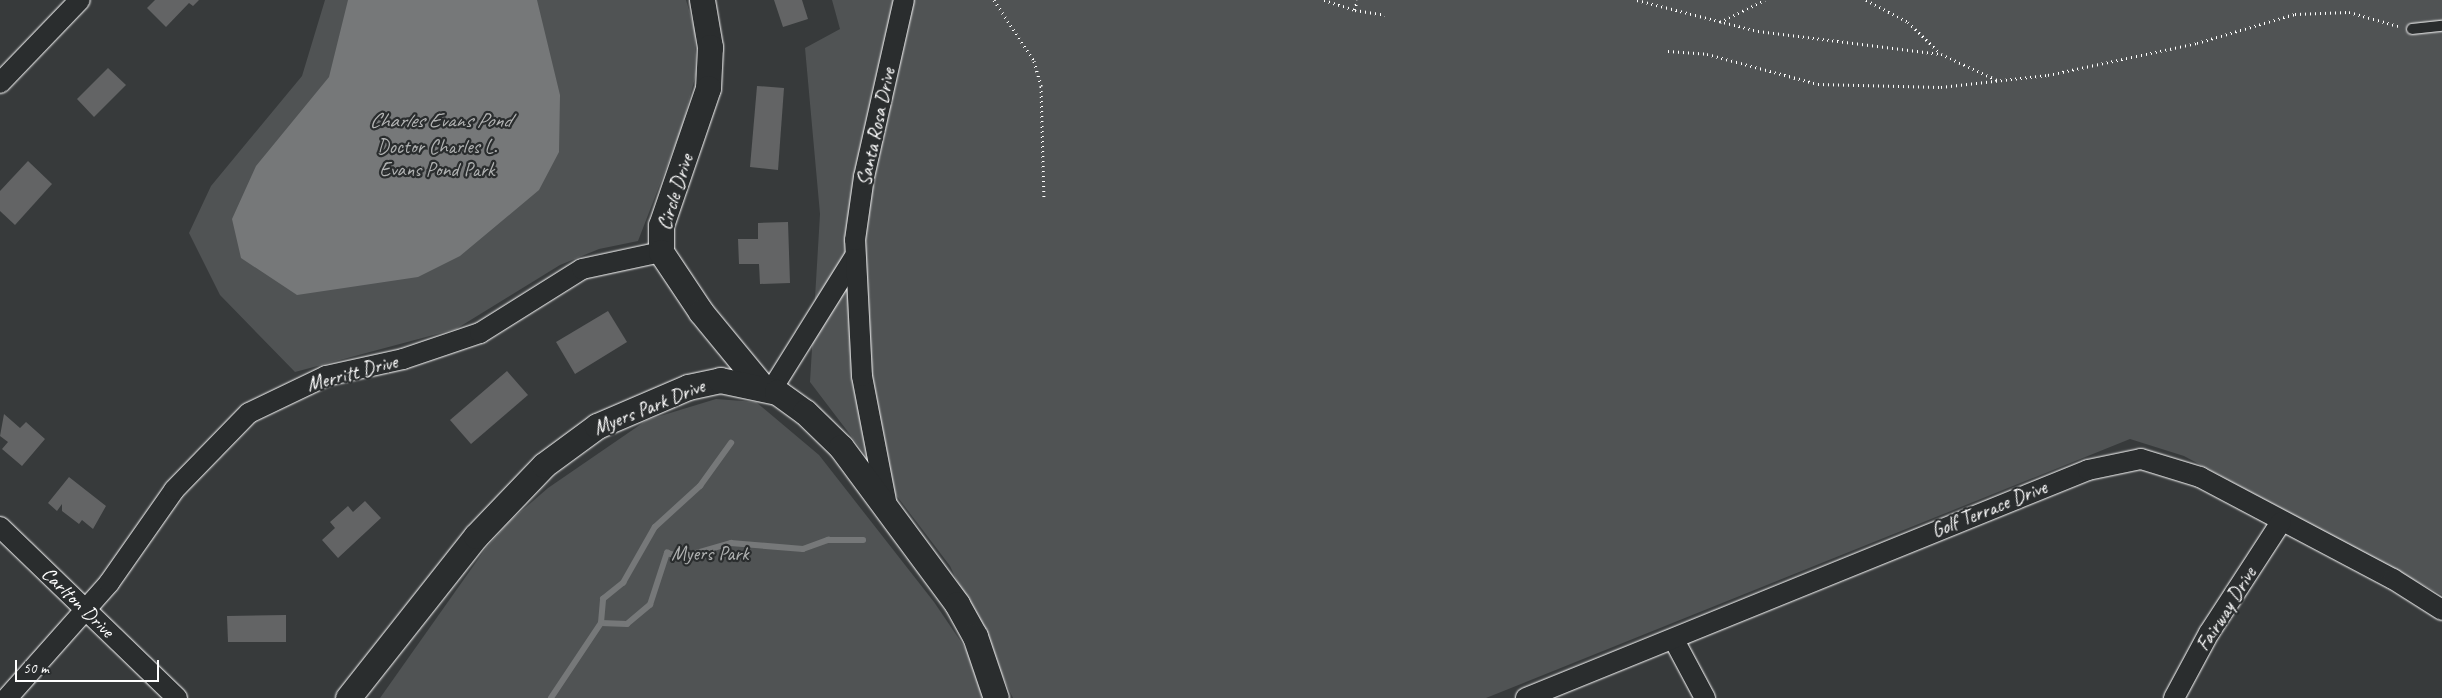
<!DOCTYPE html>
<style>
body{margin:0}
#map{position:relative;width:2442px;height:698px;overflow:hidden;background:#373a3b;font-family:Caveat,sans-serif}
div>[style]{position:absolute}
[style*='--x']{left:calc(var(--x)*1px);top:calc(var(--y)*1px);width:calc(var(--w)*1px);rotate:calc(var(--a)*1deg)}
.green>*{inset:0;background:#505354}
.water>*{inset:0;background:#767879}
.stream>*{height:5.5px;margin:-2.75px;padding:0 2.75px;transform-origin:2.75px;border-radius:2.75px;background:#767879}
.building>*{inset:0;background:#636465}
.path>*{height:3px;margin-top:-1.5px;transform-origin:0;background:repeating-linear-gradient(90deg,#fff 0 1px,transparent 0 5px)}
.roads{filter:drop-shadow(0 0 1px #fff) drop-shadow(0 0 1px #fff)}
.service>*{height:10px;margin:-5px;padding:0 5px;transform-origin:5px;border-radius:5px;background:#2a2d2e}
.minor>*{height:20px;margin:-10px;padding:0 10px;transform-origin:10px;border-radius:10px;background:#2a2d2e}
.tertiary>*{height:25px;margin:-12.5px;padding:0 12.5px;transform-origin:12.5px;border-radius:12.5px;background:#2a2d2e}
span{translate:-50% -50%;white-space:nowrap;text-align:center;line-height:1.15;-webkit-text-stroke:4.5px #2a2d2e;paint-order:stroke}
.street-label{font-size:20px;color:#fff}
.park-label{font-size:20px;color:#b0b2b2}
.water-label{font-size:21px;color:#b4b5b5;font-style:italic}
.scale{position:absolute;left:15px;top:660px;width:144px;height:22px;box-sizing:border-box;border:2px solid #fff;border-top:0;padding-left:6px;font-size:15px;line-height:18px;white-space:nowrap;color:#fff;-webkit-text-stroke:4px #2a2d2e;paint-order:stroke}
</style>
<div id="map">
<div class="green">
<i style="clip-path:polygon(325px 0,686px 0,695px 30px,696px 74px,682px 127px,638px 241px,599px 249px,560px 265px,456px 329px,295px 372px,220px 295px,189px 233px,211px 186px,302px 76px)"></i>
<i style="clip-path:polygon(832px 0,2442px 0,2442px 595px,2184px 456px,2130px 439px,1486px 698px,1013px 698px,950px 566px,810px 382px,820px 214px,805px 48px,840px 29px)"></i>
<i style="clip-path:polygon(716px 399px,756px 402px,819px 455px,934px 602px,970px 655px,984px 698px,380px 698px,486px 548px,511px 520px,548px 488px,647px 420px)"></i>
</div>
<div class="water">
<i style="clip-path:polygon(348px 0,537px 0,560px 95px,559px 152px,539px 190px,460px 256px,418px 277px,297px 295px,241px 258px,232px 219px,256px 166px,329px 77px)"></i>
</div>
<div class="stream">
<i style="--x:601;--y:623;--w:26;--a:2"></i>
<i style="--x:627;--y:624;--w:30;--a:-40"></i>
<i style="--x:650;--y:605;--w:55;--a:-71.9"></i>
<i style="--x:667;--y:553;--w:16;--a:14"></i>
<i style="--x:683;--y:557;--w:50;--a:-16.3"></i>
<i style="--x:731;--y:543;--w:72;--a:4.8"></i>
<i style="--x:803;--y:549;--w:27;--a:-20"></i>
<i style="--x:828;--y:540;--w:35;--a:0"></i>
<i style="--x:551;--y:698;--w:90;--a:-56.3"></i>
<i style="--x:601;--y:623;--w:24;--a:-85"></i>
<i style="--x:603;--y:599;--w:26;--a:-39"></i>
<i style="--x:623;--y:583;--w:64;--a:-60.3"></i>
<i style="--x:655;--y:527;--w:61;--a:-42.3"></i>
<i style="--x:700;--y:486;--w:53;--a:-54.2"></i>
</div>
<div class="building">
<i style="clip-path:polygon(155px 0,199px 0,193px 6px,189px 3px,166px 27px,147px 8px)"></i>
<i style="clip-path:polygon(774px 0,802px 0,808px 19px,783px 27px)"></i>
<i style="clip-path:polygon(108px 68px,126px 85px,94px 117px,77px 99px)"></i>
<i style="clip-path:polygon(757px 86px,784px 88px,778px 170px,750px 167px)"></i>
<i style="clip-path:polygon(28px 161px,52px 184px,15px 225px,0 211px,0 191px)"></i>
<i style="clip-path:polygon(788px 222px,790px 283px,760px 284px,759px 264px,739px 264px,738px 239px,758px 239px,758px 223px)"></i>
<i style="clip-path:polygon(608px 311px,627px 342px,575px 374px,556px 342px)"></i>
<i style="clip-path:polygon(507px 371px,528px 395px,471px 444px,450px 420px)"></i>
<i style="clip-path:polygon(4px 414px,20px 428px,26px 422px,45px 439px,22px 466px,2px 449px,8px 442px,0 436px)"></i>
<i style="clip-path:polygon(69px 477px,106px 506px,93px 529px,82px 520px,79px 524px,62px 511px,62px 504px,57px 511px,48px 503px)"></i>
<i style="clip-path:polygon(365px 501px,381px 518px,338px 558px,322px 540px,335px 528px,330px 522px,348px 506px,353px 512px)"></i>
<i style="clip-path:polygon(286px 615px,286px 642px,228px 642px,227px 616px)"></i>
</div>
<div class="path">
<i style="--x:994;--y:0;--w:73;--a:56.7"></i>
<i style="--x:1034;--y:61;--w:26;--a:74"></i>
<i style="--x:1041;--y:86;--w:111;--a:88.5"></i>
<i style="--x:1324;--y:0;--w:33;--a:18"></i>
<i style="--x:1355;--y:10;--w:10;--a:-79"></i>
<i style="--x:1637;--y:0;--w:125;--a:14.4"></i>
<i style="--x:1758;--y:31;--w:184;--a:7.2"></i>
<i style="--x:1941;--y:54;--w:62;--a:24.9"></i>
<i style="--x:1866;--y:0;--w:47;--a:27.6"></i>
<i style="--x:1908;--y:22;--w:45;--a:44.1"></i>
<i style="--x:1355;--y:10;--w:30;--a:9"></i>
<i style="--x:1720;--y:22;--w:50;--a:-26.1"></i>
<i style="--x:1668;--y:51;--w:39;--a:4"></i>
<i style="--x:1707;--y:54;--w:115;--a:15.1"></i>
<i style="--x:1818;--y:84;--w:123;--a:1.4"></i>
<i style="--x:1941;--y:87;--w:108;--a:-6.4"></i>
<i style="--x:2048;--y:75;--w:152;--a:-12.1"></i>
<i style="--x:2197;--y:43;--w:102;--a:-16.5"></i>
<i style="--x:2295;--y:14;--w:54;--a:-2.1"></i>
<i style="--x:2349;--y:12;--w:51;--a:15.9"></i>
</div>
<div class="roads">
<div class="service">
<i style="--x:2412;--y:29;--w:30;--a:-6"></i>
</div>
<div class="minor">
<i style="--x:0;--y:83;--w:115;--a:-46.1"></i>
<i style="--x:772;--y:389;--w:155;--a:-58"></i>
<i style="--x:887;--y:506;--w:132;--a:-100.9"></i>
<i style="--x:862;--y:376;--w:136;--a:-92.9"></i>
<i style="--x:855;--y:240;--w:64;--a:-81.9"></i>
<i style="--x:864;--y:177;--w:181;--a:-77.3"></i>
<i style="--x:0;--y:527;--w:246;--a:44"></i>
<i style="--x:1674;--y:640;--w:66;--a:61.9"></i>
<i style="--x:7;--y:698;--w:154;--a:-48.4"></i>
<i style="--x:109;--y:583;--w:113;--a:-55"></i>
<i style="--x:174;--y:490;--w:107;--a:-45.8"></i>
<i style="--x:249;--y:413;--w:85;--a:-25.7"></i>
<i style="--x:326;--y:376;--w:79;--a:-12.4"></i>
<i style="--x:403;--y:359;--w:81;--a:-18.7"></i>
<i style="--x:480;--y:333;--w:120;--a:-32.1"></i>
<i style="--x:582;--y:269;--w:81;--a:-12.1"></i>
<i style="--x:1526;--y:698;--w:606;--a:-22.08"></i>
<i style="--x:2088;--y:470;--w:54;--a:-11.7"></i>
<i style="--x:2141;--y:459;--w:62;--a:17"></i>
<i style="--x:2200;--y:477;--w:218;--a:27.9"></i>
<i style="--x:2393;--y:579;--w:58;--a:32.3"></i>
<i style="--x:2174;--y:698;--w:74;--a:-61.7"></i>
<i style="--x:2209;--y:633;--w:132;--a:-57"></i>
</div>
<div class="tertiary">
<i style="--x:702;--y:0;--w:48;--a:80.3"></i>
<i style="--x:710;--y:47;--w:41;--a:92.8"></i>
<i style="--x:708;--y:88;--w:145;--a:108.9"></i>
<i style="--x:661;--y:225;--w:27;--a:90"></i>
<i style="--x:661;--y:252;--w:72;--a:56.3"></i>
<i style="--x:701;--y:312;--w:94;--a:50.6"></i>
<i style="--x:348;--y:698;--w:206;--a:-51.7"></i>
<i style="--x:476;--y:536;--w:98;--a:-46.2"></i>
<i style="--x:544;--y:465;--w:66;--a:-36.3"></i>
<i style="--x:597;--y:426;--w:99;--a:-23.2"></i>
<i style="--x:688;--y:387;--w:33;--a:-12"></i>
<i style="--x:720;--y:380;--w:58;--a:11.9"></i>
<i style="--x:777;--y:392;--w:34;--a:36"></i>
<i style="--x:805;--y:412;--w:50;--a:44.2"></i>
<i style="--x:841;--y:447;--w:195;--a:53.5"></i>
<i style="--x:957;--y:604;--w:37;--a:61"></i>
<i style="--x:975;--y:636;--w:65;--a:71.3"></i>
</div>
</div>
<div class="street-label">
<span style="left:876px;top:127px;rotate:-78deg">Santa Rosa Drive</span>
<span style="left:675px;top:192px;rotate:-72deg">Circle Drive</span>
<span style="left:352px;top:373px;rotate:-15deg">Merritt Drive</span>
<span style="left:649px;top:407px;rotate:-22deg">Myers Park Drive</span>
<span style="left:1989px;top:509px;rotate:-22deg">Golf Terrace Drive</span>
<span style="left:78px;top:602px;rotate:44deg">Carlton Drive</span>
<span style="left:2226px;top:609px;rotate:-58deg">Fairway Drive</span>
</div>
<div class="park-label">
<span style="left:437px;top:158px">Doctor Charles L.<br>Evans Pond Park</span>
<span style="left:710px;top:553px">Myers Park</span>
</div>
<div class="water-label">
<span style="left:440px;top:120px">Charles Evans Pond</span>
</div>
<div class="scale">50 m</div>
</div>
